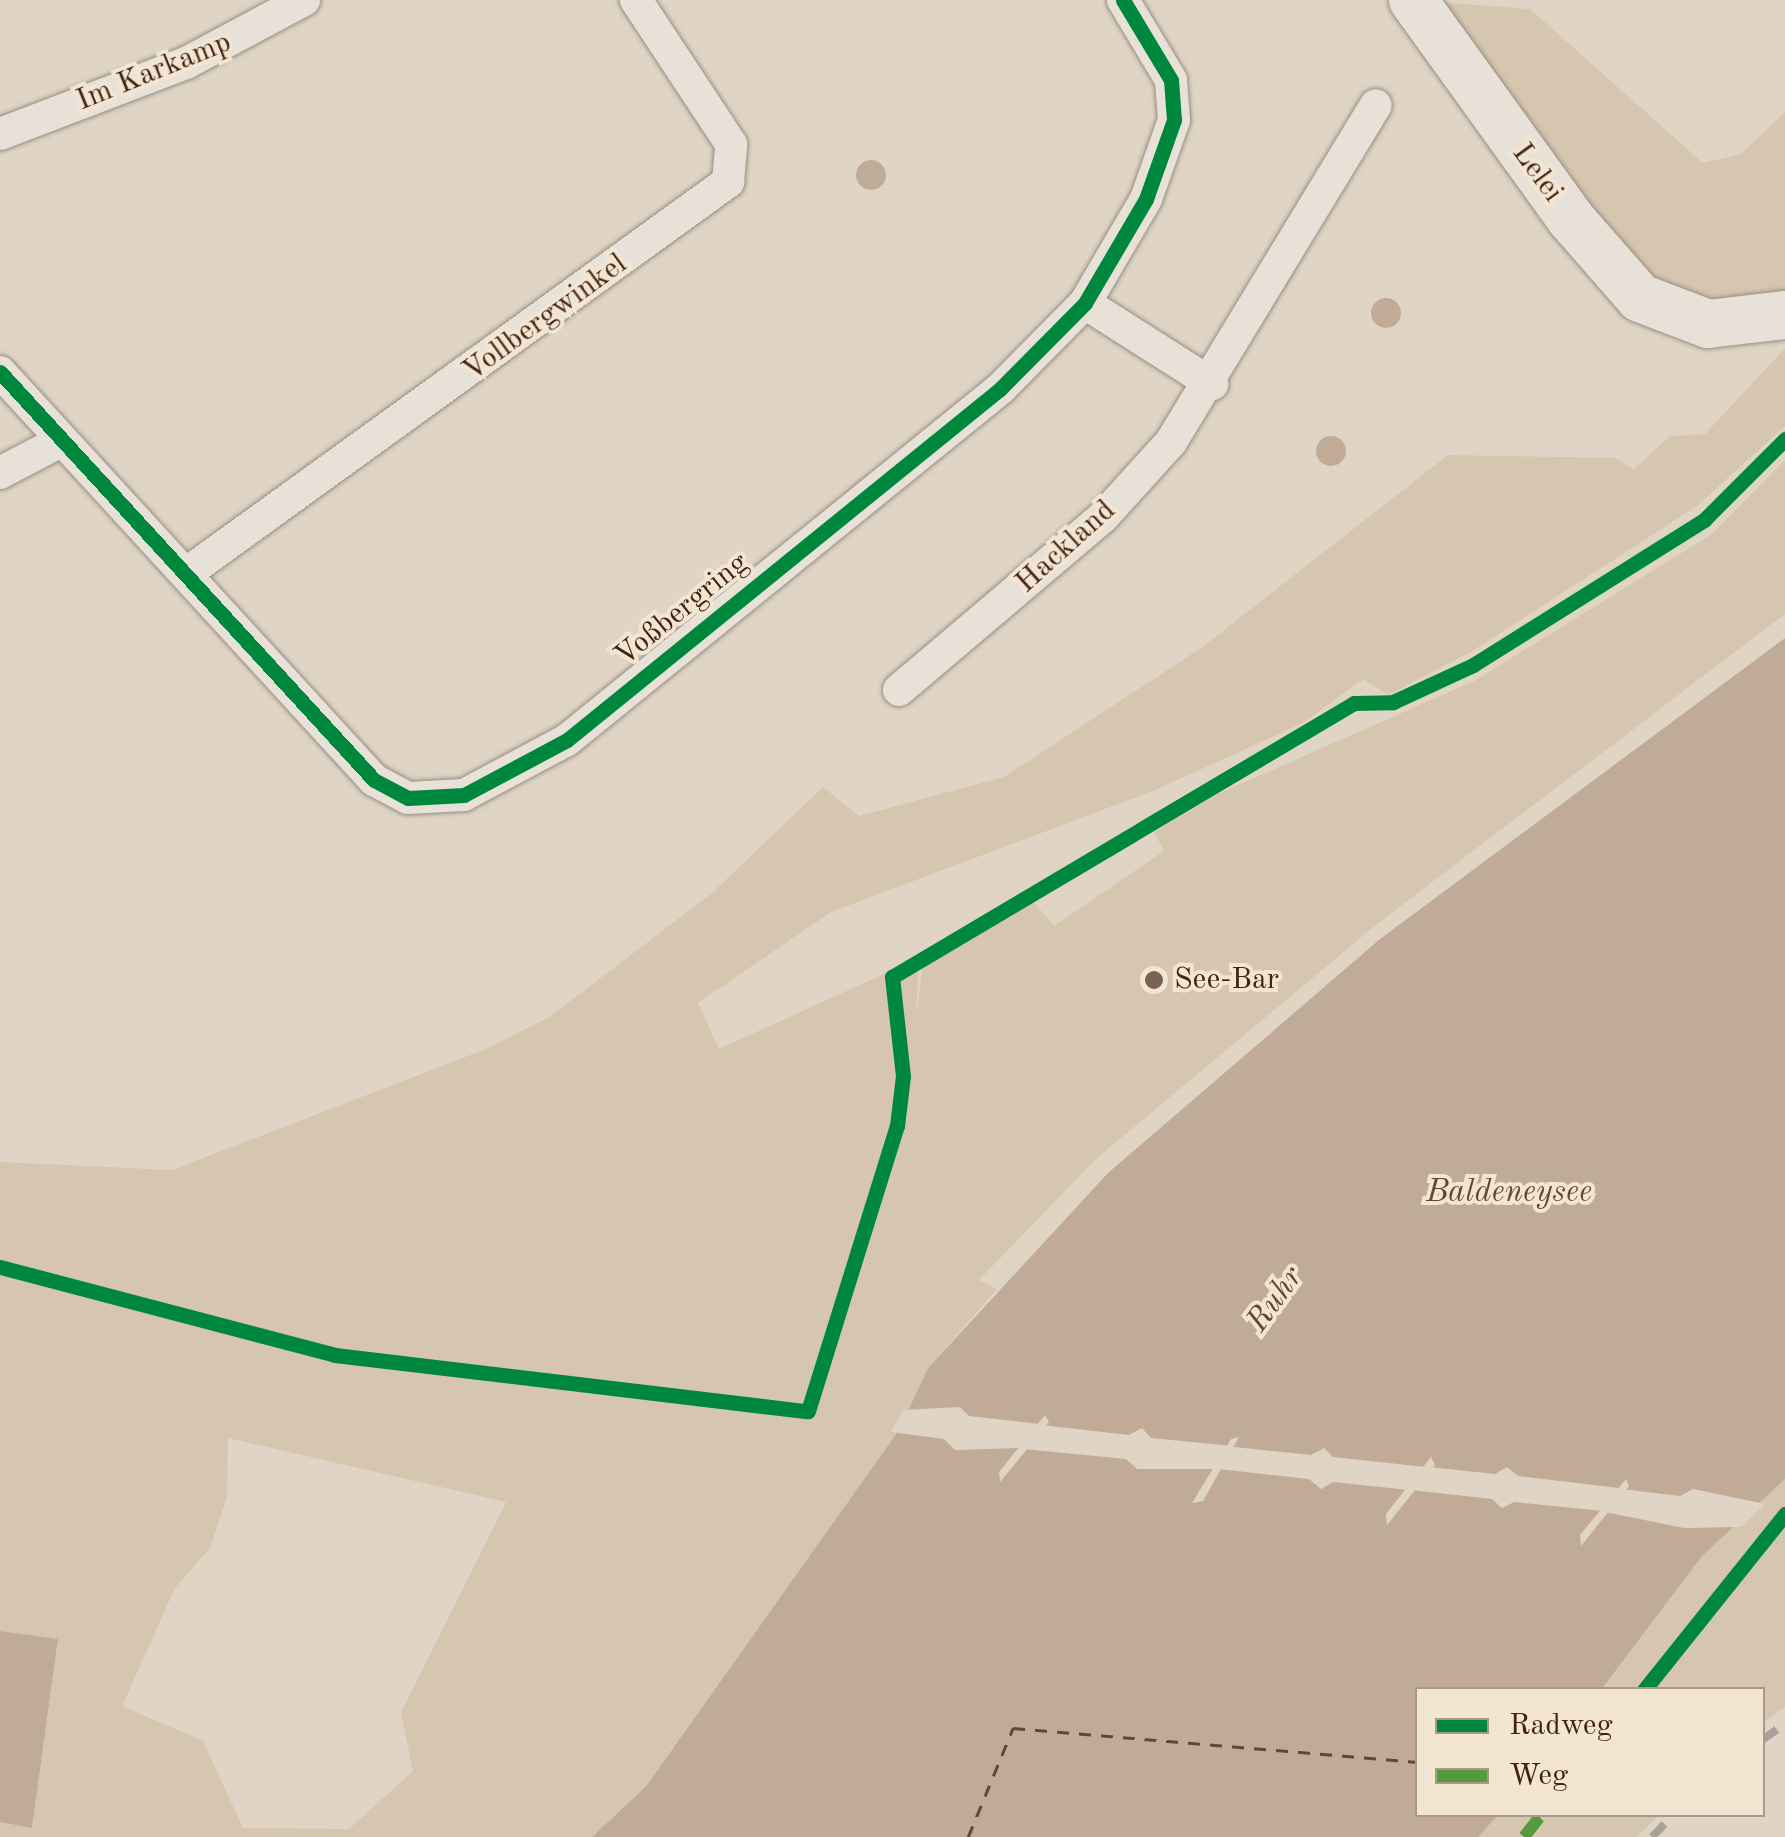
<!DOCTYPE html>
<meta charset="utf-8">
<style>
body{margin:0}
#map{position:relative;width:1785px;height:1837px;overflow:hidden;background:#e0d5c4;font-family:"Old Standard TT",serif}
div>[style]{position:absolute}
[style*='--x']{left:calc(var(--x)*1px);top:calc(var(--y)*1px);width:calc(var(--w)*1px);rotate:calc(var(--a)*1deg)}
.green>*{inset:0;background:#d6c6af}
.water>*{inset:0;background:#c0ac96}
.round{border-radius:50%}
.pier>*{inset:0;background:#e0d5c4}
.ferry>*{height:2.5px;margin-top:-1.25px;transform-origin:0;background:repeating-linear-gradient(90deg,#644636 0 12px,transparent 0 22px)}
.roads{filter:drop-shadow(0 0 2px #988e83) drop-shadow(0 0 2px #988e83)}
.street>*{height:32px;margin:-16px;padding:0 16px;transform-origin:16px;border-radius:16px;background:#e7e1d8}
.secondary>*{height:48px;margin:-24px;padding:0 24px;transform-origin:24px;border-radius:24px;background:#e7e1d8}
.rail>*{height:8px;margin-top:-4px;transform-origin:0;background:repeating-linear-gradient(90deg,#aaa29a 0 18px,transparent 0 36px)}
.quiet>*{height:12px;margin-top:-6px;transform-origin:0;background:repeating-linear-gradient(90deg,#549b3d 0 25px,transparent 0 37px)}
.cycleway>*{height:15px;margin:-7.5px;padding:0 7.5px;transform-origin:7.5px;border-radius:7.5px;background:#00873e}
.dots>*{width:28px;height:28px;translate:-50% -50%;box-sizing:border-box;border:5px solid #f2e6d2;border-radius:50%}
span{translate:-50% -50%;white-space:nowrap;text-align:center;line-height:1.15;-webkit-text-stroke:8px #f2e6d2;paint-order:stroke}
.street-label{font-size:30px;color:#422216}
.poi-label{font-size:30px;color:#422216}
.left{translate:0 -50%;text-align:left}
.water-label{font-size:32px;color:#644636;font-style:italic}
.legend{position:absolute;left:1415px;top:1687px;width:350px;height:130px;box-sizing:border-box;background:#f2e6d2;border:2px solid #ac9887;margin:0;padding:12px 18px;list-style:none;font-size:30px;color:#422216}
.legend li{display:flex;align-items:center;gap:20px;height:50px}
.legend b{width:50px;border:2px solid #ac9887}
</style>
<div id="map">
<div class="green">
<i style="clip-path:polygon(1450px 3px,1530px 9px,1703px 163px,1741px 154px,1785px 112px,1785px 297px,1726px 308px,1641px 274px,1422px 6px)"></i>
<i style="clip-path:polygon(evenodd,1785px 348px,1785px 426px,1697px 506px,1471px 652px,1388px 695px,1363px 679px,1303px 723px,1153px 791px,831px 912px,698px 1003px,719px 1049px,919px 958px,916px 1015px,923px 965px,1032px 900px,1054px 926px,1164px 851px,1154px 832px,1218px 794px,1476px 680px,1712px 534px,1785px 460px,1785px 614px,1377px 924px,1096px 1159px,979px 1280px,997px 1289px,928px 1368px,899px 1430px,646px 1785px,592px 1837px,0 1837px,0 1822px,32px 1828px,58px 1640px,0 1631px,0 1162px,172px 1170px,486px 1049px,549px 1017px,711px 894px,823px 787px,859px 816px,1004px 777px,1201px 648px,1448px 455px,1615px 458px,1634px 469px,1670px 436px,1705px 434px,1785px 348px,228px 1438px,506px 1502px,401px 1712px,413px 1771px,349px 1829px,243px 1828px,203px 1741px,122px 1706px,175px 1588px,210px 1548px,227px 1497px,228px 1438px)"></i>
<i style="clip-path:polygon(evenodd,1785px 1479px,1785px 1707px,1763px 1723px,1762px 1690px,1602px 1690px,1702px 1556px,1785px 1479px,1769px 1529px,1776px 1529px,1690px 1644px,1738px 1567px,1769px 1529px)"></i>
<i style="clip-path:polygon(1498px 1814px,1659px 1814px,1659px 1815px,1637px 1837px,1478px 1837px)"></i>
</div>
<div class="water">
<i class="round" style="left:856px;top:160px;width:30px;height:30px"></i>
<i class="round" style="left:1371px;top:298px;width:30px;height:30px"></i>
<i class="round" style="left:1316px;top:436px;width:30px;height:30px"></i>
<i style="clip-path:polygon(evenodd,1785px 638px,1785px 1479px,1702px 1556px,1602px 1689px,1418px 1690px,1418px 1814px,1498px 1815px,1478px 1837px,592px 1837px,646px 1786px,899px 1430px,928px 1368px,1108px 1173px,1380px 939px,1785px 638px,1045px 1415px,1049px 1422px,1000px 1482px,999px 1472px,1045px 1415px,1785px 638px,1239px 1437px,1203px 1501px,1192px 1503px,1231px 1439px,1239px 1437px,1785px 638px,1431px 1457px,1435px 1465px,1387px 1525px,1386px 1514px,1431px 1457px,1785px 638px,1626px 1479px,1629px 1486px,1581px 1546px,1580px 1535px,1626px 1479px)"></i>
<i style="clip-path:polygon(0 1631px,58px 1639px,32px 1828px,0 1822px)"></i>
</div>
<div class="pier">
<i style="clip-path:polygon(960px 1407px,969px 1416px,1039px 1424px,1022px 1448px,955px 1450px,944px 1439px,891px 1432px,903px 1410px)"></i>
<i style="clip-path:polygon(1041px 1425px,1129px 1435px,1142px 1428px,1151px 1438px,1232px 1446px,1216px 1469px,1137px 1469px,1126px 1459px,1024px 1449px)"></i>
<i style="clip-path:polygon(1234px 1447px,1311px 1455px,1324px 1448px,1333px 1457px,1425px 1467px,1409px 1490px,1333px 1482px,1321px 1489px,1309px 1479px,1219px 1469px)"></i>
<i style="clip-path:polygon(1428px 1467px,1495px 1474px,1507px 1467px,1518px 1476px,1619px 1488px,1603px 1511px,1514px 1502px,1502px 1508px,1492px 1499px,1411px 1490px)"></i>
<i style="clip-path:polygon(1621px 1489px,1680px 1496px,1693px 1489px,1765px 1504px,1741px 1527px,1684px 1528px,1605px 1512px)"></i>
</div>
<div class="ferry">
<i style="--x:968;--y:1837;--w:118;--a:-67.6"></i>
<i style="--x:1013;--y:1728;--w:406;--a:4.8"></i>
</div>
<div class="roads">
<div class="street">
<i style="--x:0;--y:134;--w:199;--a:-20.9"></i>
<i style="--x:186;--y:63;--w:134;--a:-28.1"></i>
<i style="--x:1085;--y:303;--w:151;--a:32.5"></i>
<i style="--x:0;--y:372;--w:553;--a:47.49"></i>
<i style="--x:374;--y:780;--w:38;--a:28"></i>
<i style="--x:408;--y:798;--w:56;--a:-3.1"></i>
<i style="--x:464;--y:795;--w:117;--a:-28.1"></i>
<i style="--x:567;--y:740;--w:557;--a:-39.03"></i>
<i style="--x:1000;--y:389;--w:121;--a:-45.3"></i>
<i style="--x:1085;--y:303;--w:121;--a:-59.6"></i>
<i style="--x:1146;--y:199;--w:84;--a:-70.5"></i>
<i style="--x:1174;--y:120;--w:40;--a:-94.3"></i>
<i style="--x:1171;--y:80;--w:93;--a:-121"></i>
<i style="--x:0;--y:473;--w:69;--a:-27.7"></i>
<i style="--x:187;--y:573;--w:668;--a:-35.86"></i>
<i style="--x:728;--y:182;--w:38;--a:-85"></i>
<i style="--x:731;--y:144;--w:173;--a:-123.4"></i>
<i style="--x:899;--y:690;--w:267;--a:-40.3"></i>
<i style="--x:1103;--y:517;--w:101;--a:-47.8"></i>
<i style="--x:1171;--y:442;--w:394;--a:-58.7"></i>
</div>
<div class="secondary">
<i style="--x:1413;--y:0;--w:269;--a:54.2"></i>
<i style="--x:1570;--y:218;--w:106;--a:48.8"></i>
<i style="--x:1640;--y:298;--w:73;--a:20.9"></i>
<i style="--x:1708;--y:324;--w:78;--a:-6.7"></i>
</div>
</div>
<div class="rail">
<i style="--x:1762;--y:1740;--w:28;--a:-35"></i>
<i style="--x:1652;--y:1837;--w:32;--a:-46"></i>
</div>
<div class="quiet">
<i style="--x:1524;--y:1837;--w:29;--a:-52"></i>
</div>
<div class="cycleway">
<i style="--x:0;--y:372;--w:553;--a:47.49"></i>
<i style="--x:374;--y:780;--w:38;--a:28"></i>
<i style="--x:408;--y:798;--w:56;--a:-3.1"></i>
<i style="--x:464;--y:795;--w:117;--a:-28.1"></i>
<i style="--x:567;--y:740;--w:557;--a:-39.03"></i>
<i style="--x:1000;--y:389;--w:121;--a:-45.3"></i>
<i style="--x:1085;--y:303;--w:121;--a:-59.6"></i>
<i style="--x:1146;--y:199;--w:84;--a:-70.5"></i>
<i style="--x:1174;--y:120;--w:40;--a:-94.3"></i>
<i style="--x:1171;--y:80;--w:93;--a:-121"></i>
<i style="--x:0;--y:1267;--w:346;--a:14.7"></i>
<i style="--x:335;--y:1355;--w:476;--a:6.8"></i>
<i style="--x:808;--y:1411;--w:299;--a:-72.7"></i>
<i style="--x:897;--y:1126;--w:50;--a:-83.2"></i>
<i style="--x:903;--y:1076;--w:100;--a:-96.3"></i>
<i style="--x:892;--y:977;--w:537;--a:-30.67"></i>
<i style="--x:1354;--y:703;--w:39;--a:-1"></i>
<i style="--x:1393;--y:702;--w:88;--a:-24.8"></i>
<i style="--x:1473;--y:665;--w:273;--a:-32.1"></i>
<i style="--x:1704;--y:520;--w:115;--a:-45"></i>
<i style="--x:1644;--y:1690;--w:226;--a:-51.3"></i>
</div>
<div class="dots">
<i style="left:1154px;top:980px;background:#796153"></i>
</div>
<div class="street-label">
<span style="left:154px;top:72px;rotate:-22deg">Im Karkamp</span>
<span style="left:1537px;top:173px;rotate:54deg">Lelei</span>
<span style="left:545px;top:318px;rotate:-36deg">Vollbergwinkel</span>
<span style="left:1066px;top:547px;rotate:-42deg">Hackland</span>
<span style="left:682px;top:610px;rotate:-39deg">Voßbergring</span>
</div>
<div class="poi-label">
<span class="left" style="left:1174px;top:980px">See-Bar</span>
</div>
<div class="water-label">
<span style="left:1509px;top:1193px">Baldeneysee</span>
<span style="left:1276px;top:1300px;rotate:-54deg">Ruhr</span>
</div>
<ul class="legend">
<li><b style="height:12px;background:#00873e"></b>Radweg</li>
<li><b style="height:12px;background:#549b3d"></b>Weg</li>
</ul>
</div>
